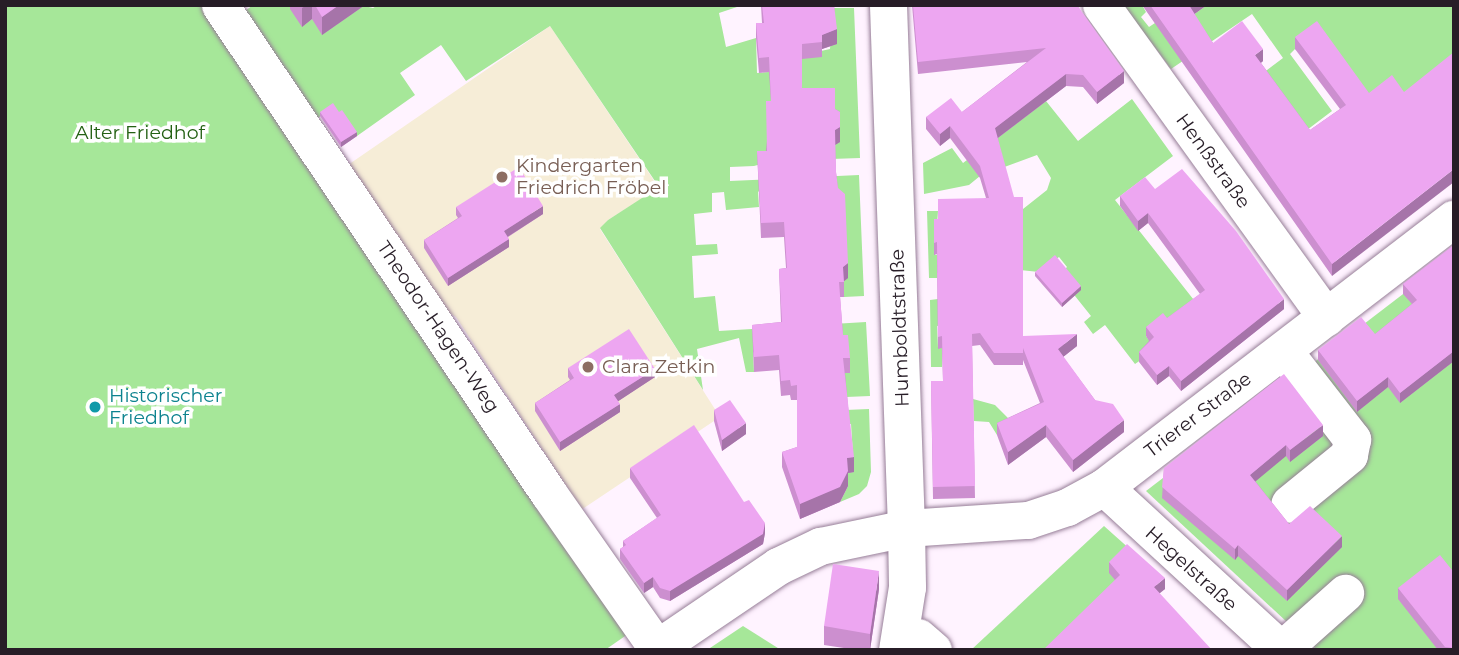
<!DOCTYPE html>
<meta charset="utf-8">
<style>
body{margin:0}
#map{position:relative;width:1459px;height:655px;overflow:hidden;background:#fff3ff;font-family:Montserrat,sans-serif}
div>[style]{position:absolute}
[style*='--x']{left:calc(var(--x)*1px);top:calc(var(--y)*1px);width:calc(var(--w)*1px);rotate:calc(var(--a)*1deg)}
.education>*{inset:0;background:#f6edd7}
.green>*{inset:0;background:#a6e799}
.roads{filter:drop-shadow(0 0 2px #977e98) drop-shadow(0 0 2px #977e98)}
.minor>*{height:37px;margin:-18.5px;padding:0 18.5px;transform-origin:18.5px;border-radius:18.5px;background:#fff}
.wall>*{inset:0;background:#cc8fcf}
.shaded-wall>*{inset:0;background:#a674a9}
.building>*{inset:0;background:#eda6f1}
.dots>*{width:19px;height:19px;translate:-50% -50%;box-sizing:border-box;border:4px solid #fff;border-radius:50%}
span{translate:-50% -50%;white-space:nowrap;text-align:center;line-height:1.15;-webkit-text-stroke:7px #fff;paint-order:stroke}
.park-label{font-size:19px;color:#246114}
.street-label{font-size:19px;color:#271d27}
.education-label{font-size:19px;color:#785e54}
.left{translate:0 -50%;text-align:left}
.culture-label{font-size:19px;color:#0d838f}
.frame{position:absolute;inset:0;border:7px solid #271d27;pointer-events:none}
</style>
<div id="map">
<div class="education">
<i style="clip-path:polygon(550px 26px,659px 188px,608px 220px,600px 229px,720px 417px,572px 516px,565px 505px,569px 490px,565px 484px,456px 317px,444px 310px,345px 167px)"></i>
</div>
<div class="green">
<i style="clip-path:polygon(5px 5px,207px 5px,628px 634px,605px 650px,5px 650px)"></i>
<i style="clip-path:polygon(253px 5px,295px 5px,303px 26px,312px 19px,360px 5px,373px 8px,378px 5px,743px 5px,719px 13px,726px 47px,756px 38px,757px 73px,781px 71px,780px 60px,830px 49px,833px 8px,854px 8px,860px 158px,773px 161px,754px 166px,730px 167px,730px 181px,859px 175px,864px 296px,844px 297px,843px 282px,758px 191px,759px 207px,726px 210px,724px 192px,712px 193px,712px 212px,694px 214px,696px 245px,717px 244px,718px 254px,692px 256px,694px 298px,715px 296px,719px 331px,866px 322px,870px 396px,846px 397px,843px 373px,850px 373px,753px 352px,754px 372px,746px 372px,739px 338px,697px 349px,703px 390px,600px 228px,608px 220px,659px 187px,550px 26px,466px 81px,441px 45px,400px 73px,415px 95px,357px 136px,333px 108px,313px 121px,245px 11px)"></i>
<i style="clip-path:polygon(1123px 5px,1142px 5px,1146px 12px,1141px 17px,1149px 27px,1155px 23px,1189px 18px,1207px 5px,1454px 5px,1454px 66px,1404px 104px,1369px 105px,1295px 49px,1290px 54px,1332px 111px,1303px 133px,1250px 83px,1283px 58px,1252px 14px,1171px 69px)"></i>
<i style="clip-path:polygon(1132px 99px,1173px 156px,1115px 200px,1201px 309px,1146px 336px,1154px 347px,1151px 353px,1135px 364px,1105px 325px,1093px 334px,1084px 322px,1091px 316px,1075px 296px,1064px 270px,1067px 267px,1059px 257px,1039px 272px,1020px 270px,1019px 227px,1023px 226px,1023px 209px,1047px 190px,1051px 178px,1037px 155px,980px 176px,969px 185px,924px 194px,923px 163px,952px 148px,963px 163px,1046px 101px,1078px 141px)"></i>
<i style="clip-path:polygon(927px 211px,938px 211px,935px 255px,940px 254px,941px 272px,937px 273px,937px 278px,929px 278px)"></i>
<i style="clip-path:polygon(1454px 255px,1454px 650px,1317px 650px,1146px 491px)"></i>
<i style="clip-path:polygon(938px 299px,942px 325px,937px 326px,938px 348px,942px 348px,942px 367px,931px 367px,930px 300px)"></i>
<i style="clip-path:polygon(973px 399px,995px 405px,1008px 418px,1012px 429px,997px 435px,989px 422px,974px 421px)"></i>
<i style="clip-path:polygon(869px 409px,871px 472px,867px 486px,859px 494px,840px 502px,848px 486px,847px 473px,854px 471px,851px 424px,797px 425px,797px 412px)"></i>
<i style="clip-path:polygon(1104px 526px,1132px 551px,1128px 594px,1054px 650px,971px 650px)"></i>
<i style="clip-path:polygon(743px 626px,781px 650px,707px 650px)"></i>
</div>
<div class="roads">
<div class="minor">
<i style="--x:220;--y:5;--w:589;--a:56.07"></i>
<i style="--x:549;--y:494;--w:188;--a:55"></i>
<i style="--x:888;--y:5;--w:523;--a:88.03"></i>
<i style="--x:906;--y:528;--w:59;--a:89"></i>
<i style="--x:907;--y:587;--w:64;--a:99"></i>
<i style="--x:1101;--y:5;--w:385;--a:54.2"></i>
<i style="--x:1283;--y:350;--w:113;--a:52.2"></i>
<i style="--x:1352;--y:439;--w:16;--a:101"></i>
<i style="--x:1349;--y:455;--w:77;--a:140.8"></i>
<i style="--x:1104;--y:487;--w:241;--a:42.6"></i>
<i style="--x:918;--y:637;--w:20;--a:41"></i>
<i style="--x:654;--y:650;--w:150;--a:-34.1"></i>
<i style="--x:778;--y:566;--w:47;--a:-25.5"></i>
<i style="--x:820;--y:546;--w:88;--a:-11.8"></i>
<i style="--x:906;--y:528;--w:122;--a:-3.8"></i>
<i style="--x:1028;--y:520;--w:41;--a:-18.4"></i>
<i style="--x:1067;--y:507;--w:42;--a:-28.4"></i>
<i style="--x:1104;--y:487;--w:441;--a:-37.5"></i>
<i style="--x:1281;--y:650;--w:86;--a:-41.7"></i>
</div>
</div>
<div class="wall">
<i style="clip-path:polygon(290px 5px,365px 5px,322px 35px,312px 19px,302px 27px,290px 9px)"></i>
<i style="clip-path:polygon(761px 5px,834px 5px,837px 44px,822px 49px,822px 57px,802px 59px,802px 88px,840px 112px,840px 142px,835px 145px,836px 172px,848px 278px,844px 281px,844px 297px,840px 297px,843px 335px,850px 358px,850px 373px,845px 373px,854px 472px,848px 473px,848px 486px,840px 502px,800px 519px,782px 467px,782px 452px,797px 447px,797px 400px,791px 400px,790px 395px,781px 396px,779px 370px,754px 372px,752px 325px,781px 322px,779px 269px,786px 268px,784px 237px,761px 238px,757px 151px,766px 151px,771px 101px,769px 72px,759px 73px,756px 38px,756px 23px,762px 23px)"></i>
<i style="clip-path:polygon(912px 5px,1077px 5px,1124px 83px,1097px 104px,1083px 87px,1066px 86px,998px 138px,1023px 336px,1077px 346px,1063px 357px,1095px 400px,1124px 432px,1073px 472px,1046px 437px,1008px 465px,997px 435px,997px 423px,1040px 403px,1023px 360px,1023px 365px,994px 365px,980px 345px,972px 346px,975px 498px,933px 499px,931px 381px,943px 381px,942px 348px,938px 349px,937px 254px,934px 255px,934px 219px,938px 219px,986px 198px,980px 178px,950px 138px,940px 146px,926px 129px,926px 117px,962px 112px,1027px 62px,918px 74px)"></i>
<i style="clip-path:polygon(1142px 5px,1207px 5px,1194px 14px,1213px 43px,1263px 61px,1261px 63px,1310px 130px,1340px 109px,1295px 49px,1295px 37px,1369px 93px,1332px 276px)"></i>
<i style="clip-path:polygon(320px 112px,339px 112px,357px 136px,341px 147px,320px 116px)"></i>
<i style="clip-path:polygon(1155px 189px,1284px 309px,1181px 391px,1169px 376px,1157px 385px,1139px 362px,1139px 352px,1149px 341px,1146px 336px,1146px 327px,1167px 318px,1200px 294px,1148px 223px,1138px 231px,1120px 206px,1120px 196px)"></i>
<i style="clip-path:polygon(456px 207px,543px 214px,508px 237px,509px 247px,448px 286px,424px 248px,424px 240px,458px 218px,456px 215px)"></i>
<i style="clip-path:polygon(1454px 245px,1454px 361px,1400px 403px,1388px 387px,1357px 412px,1318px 360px,1318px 350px,1375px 334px,1412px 304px,1403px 294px,1403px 284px)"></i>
<i style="clip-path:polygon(1035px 272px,1081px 290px,1062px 307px,1035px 276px)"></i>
<i style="clip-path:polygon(568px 368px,655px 377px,618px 401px,620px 412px,560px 451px,535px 411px,535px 403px,570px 380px,568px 377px)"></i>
<i style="clip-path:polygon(714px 410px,746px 434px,722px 451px,714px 421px)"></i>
<i style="clip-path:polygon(1323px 436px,1290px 462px,1286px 456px,1255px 481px,1289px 524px,1342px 547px,1287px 601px,1238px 556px,1235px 560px,1162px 498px,1164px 468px)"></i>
<i style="clip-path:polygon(630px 468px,765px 533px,763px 544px,670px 601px,660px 598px,653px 587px,644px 593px,620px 559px,620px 549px,623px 547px,623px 541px,657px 518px,630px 478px)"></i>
<i style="clip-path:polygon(1109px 562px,1165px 589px,1159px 593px,1115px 580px,1109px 573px)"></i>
<i style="clip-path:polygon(1454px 568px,1454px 650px,1438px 650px,1398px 599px,1398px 588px,1452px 570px)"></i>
<i style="clip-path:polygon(879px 589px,870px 650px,857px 650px,824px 645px,824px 626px)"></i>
</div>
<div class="shaded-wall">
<i style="clip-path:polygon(307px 5px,312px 5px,312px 19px,302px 27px,302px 8px)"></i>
<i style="clip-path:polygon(339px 5px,365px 5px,322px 35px,322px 17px)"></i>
<i style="clip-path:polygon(1207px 5px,1189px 18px,1189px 6px)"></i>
<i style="clip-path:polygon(837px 29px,837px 44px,822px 49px,822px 35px)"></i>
<i style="clip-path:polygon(1263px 49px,1263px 61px,1255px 67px,1255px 55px)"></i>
<i style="clip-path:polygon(1124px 71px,1124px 83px,1097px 104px,1097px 92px)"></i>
<i style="clip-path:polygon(1066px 74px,1066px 86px,995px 140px,995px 128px)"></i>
<i style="clip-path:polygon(950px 126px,950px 138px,940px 146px,940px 134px)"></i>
<i style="clip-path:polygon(840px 127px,840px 142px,835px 145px,835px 130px)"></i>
<i style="clip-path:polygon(357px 132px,357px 136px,341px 147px,341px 142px)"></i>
<i style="clip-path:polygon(1454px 169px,1454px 182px,1332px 276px,1332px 264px)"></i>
<i style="clip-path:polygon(543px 206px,543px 214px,504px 239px,504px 231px)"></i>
<i style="clip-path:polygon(1148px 213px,1148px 223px,1138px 231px,1138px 221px)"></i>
<i style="clip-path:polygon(509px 239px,509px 247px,448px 286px,448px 278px)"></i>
<i style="clip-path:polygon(848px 263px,848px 278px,843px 282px,843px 267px)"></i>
<i style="clip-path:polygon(1081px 286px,1081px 290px,1062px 307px,1062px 303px)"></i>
<i style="clip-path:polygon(1284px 299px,1284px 309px,1181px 391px,1181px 381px)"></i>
<i style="clip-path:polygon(1077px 334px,1077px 346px,1058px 361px,1058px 349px)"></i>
<i style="clip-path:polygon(1454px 351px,1454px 361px,1400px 403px,1400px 393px)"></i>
<i style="clip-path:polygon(1169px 366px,1169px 376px,1157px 385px,1157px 375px)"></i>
<i style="clip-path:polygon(655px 369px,655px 377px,614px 404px,614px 395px)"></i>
<i style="clip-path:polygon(1388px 377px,1388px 387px,1357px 412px,1357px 401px)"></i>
<i style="clip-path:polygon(620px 404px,620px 412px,560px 451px,560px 442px)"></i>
<i style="clip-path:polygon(1124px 420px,1124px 432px,1073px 472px,1073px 460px)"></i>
<i style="clip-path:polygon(746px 423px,746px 434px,722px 451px,722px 440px)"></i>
<i style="clip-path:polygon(1046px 425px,1046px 437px,1008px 465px,1008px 452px)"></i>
<i style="clip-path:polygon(1323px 425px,1323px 436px,1290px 462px,1290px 450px)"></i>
<i style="clip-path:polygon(1286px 445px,1286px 456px,1250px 486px,1250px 475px)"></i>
<i style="clip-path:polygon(854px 457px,854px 472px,848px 473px,848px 486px,840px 502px,800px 519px,800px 504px,847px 458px)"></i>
<i style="clip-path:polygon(765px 523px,765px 533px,763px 544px,670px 601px,670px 591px)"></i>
<i style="clip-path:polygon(1342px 536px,1342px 547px,1287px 601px,1287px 590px)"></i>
<i style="clip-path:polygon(1238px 545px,1238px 556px,1235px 560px,1235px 549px)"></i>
<i style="clip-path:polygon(879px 571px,879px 589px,870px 650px,870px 634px)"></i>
<i style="clip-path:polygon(653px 577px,653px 587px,644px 593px,644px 583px)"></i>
<i style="clip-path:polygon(1165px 578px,1165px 589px,1154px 598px,1154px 587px)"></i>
</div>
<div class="building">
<i style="clip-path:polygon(315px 5px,339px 5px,322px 17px)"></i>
<i style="clip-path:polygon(762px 5px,834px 5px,837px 29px,822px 35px,822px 42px,802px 44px,802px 88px,835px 88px,835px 109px,840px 112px,840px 127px,835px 130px,836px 172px,838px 188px,845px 194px,848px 263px,843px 267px,844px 282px,839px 282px,843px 335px,848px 335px,850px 358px,843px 358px,854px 457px,847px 458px,848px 471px,840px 487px,800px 504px,782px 452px,797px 447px,797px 385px,791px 386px,790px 380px,781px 381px,779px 355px,754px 357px,752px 325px,782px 322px,779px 269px,787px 268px,784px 222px,761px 223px,757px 151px,767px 151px,766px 101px,771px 101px,769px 57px,759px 58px,756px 23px,764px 23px)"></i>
<i style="clip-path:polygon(913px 5px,1077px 5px,1124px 71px,1097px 92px,1083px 75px,1066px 74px,995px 128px,1014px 197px,1023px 197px,1023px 336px,1077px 334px,1058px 349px,1095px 400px,1113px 404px,1124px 420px,1073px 460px,1046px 425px,1008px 452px,997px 423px,1044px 402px,1023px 348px,1023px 353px,994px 353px,980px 333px,972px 334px,975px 486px,933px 487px,931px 381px,943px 381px,942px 336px,938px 337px,937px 242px,934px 243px,934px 219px,938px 219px,938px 199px,989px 198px,980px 166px,950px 126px,940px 134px,926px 117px,951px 98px,962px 112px,1046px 48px,918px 62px)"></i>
<i style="clip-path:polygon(1150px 5px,1189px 5px,1213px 43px,1242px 21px,1263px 49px,1255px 55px,1310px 130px,1346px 105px,1295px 37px,1317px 21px,1369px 93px,1392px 75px,1404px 92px,1454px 52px,1454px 169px,1332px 264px)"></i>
<i style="clip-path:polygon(333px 103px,339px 112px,342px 110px,357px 132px,341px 142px,320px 112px)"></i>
<i style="clip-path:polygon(519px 167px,543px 206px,504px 231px,509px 239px,448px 278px,424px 240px,462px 216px,456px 207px)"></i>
<i style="clip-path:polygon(1182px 169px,1236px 231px,1284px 299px,1181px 381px,1169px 366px,1157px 375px,1139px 352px,1154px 337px,1146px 327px,1163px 313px,1167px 318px,1205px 290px,1148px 213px,1138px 221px,1120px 196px,1145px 177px,1155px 189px)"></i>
<i style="clip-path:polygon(1454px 245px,1454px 351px,1400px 393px,1388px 377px,1357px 401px,1318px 350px,1361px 317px,1375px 334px,1417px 300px,1403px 284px)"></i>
<i style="clip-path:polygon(1055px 255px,1081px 286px,1062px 303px,1035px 272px)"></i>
<i style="clip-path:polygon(629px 329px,655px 369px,614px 395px,620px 404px,560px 442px,535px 403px,574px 378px,568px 368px)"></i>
<i style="clip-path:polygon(1284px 374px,1323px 425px,1290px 450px,1286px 445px,1250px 475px,1289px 524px,1310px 506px,1342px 536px,1287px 590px,1238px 545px,1235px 549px,1162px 487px,1164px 468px)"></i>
<i style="clip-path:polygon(730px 400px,746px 423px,722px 440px,714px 410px)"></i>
<i style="clip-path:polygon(694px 425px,744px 502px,749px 500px,765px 523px,763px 534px,670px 591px,660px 588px,653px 577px,644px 583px,620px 549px,626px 545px,623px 541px,661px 515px,630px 468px)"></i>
<i style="clip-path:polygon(1127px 544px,1165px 578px,1154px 587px,1212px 650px,1043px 650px,1120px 575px,1109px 562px)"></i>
<i style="clip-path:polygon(1440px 555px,1452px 570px,1454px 568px,1454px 648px,1445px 647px,1398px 588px)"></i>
<i style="clip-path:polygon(833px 564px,879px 571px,870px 634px,824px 626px)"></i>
</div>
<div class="dots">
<i style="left:502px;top:177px;background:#8d6e63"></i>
<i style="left:588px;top:367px;background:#8d6e63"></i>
<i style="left:95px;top:407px;background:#0f9aa8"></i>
</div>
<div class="park-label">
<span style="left:140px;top:133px">Alter Friedhof</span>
</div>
<div class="street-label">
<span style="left:1213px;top:161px;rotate:54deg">Henßstraße</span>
<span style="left:438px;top:327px;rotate:56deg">Theodor-Hagen-Weg</span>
<span style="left:900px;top:328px;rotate:-92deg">Humboldtstraße</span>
<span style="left:1198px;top:415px;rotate:-37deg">Trierer Straße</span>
<span style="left:1191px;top:569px;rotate:42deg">Hegelstraße</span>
</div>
<div class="education-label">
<span class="left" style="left:516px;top:177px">Kindergarten<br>Friedrich Fröbel</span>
<span class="left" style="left:602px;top:367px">Clara Zetkin</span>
</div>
<div class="culture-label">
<span class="left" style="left:109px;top:407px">Historischer<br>Friedhof</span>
</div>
<div class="frame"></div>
</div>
